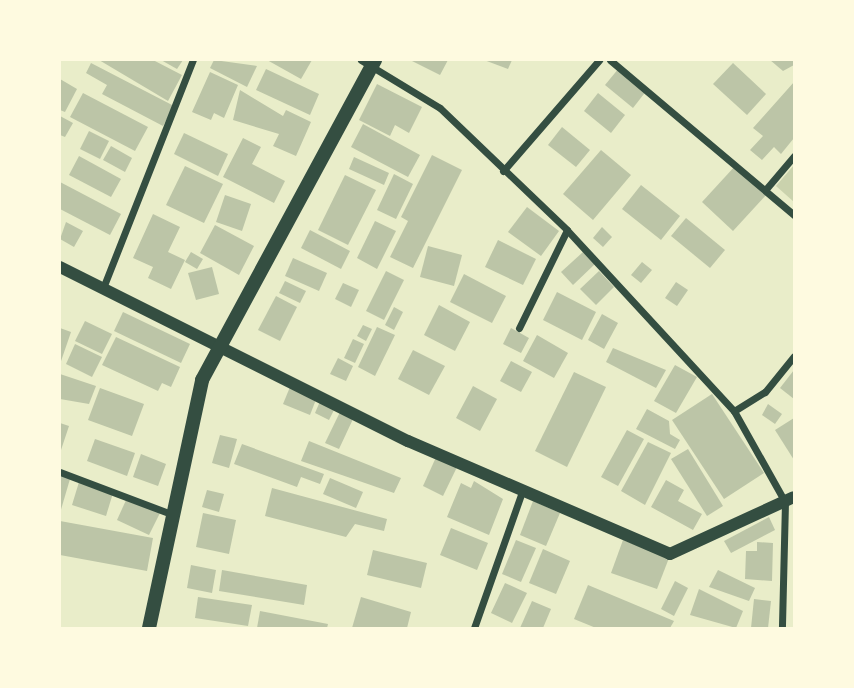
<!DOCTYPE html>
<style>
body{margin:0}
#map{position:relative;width:854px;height:688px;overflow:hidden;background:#e9edc9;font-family:"Asap Condensed",sans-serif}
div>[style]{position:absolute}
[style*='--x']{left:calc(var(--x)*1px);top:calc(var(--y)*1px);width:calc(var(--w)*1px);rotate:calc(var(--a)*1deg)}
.green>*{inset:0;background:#cad2ad}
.building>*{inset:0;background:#bcc5a7}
.minor>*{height:7px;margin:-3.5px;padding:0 3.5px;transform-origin:3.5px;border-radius:3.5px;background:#344e41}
.tertiary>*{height:12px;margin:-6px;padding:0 6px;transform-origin:6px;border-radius:6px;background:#344e41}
.secondary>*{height:14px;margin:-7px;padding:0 7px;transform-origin:7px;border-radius:7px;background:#344e41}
span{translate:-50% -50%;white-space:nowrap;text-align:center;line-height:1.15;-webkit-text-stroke:5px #fefae0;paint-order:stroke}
.frame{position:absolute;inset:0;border:61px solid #fefae0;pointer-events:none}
</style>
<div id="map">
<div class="green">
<i style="clip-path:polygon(794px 165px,794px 202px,776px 186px)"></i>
</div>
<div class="building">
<i style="clip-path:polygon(99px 60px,153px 60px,182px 75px,168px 101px)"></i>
<i style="clip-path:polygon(161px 60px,183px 60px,177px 69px)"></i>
<i style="clip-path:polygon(214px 60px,257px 66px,247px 87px,210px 68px)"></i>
<i style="clip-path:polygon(267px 60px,312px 60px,301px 79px)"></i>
<i style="clip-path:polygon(410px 60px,448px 60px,440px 75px)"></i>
<i style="clip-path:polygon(484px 60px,512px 60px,508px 69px)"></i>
<i style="clip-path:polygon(770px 60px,794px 60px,794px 65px,783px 71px)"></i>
<i style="clip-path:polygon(91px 63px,174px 106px,163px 126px,102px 94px,107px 85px,86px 73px)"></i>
<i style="clip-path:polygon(733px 63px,766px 94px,747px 115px,713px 84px)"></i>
<i style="clip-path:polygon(619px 68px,647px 90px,633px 108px,605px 85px)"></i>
<i style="clip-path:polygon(266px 69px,319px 94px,310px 115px,256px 90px)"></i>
<i style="clip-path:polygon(210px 72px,238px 85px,224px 118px,214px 113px,211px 120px,192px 112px)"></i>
<i style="clip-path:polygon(60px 79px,77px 89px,65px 112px,60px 110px)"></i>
<i style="clip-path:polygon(794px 82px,794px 138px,781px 154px,774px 147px,762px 160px,750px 150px,763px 136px,753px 128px)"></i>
<i style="clip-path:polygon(377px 84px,422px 107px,409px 133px,395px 125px,390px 136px,359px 120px)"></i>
<i style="clip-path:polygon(240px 90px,283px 116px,286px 110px,311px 122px,296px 156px,273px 146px,279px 134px,233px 120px)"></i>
<i style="clip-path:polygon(83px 93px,148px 127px,135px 151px,70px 117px)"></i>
<i style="clip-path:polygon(598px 93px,625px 115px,611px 133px,584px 111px)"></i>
<i style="clip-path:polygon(60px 116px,73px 123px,65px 137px,60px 135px)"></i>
<i style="clip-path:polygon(363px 124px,420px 155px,408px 177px,351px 147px)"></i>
<i style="clip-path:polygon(562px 127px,590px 150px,576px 167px,548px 145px)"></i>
<i style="clip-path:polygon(89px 131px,109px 141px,100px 159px,80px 149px)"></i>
<i style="clip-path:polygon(184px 133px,228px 154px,218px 176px,174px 154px)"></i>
<i style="clip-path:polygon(243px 138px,261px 147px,252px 164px,285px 181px,274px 203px,223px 177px)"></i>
<i style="clip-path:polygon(111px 146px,132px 158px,125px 172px,103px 160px)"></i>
<i style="clip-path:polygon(601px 150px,631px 175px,593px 220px,563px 194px)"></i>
<i style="clip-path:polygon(432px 155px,462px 170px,413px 268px,390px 257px,408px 221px,401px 217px)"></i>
<i style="clip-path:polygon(79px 156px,121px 179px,111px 197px,69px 175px)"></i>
<i style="clip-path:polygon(354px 157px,389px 173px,384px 185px,349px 169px)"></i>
<i style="clip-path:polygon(736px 165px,767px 194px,733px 231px,702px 202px)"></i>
<i style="clip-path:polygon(185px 166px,223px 184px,204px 223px,166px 205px)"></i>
<i style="clip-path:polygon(394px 174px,413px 184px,396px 219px,377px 210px)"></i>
<i style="clip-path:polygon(345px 175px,376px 190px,348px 245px,318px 230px)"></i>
<i style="clip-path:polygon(60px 182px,121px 214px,110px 235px,60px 209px)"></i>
<i style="clip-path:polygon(641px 185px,680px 216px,661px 240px,622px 209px)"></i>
<i style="clip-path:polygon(225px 195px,251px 204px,242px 231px,216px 222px)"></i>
<i style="clip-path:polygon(527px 207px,559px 231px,541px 256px,508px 232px)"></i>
<i style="clip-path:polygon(153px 214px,180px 227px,168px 252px,185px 260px,171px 289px,148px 278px,153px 267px,133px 258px)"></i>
<i style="clip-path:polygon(686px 218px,725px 250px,710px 268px,671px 236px)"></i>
<i style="clip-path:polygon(375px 221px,396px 231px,377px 269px,357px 258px)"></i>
<i style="clip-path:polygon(66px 222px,83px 231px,74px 247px,60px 239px)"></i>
<i style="clip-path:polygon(215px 225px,254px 246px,239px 275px,200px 253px)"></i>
<i style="clip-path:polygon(602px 227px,612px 237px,603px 247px,593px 238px)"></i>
<i style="clip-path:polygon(310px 230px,350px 251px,341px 269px,301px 248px)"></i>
<i style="clip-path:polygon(498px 240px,536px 259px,523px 285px,485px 267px)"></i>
<i style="clip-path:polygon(428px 246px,462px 255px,454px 286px,420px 277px)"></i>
<i style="clip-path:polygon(191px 252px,203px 259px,197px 269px,185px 262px)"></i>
<i style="clip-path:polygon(583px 252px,595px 264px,573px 285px,561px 272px)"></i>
<i style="clip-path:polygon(293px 258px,327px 273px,319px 291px,285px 276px)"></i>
<i style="clip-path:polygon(642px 262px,652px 270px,641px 283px,631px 275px)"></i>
<i style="clip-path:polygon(212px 267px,219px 294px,196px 300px,188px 273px)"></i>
<i style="clip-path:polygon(386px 271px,404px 280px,384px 320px,366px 311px)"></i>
<i style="clip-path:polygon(599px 271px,614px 287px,596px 305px,580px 289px)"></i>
<i style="clip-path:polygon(464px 274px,506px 296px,492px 323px,450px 302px)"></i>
<i style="clip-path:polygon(285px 281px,306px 291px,300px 303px,279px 293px)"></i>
<i style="clip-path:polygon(676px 282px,688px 290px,677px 306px,665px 298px)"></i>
<i style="clip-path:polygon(343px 283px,359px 290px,351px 307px,335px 299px)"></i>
<i style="clip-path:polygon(557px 292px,596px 312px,582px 340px,543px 320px)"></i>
<i style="clip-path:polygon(276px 296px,297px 307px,280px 341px,258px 330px)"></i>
<i style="clip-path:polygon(439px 305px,470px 322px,455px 351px,424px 335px)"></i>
<i style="clip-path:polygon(394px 307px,403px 312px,394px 330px,385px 325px)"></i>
<i style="clip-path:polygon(123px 312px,190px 344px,181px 363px,114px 331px)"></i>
<i style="clip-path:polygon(602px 314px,618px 323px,604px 349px,588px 340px)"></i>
<i style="clip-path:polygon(85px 321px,112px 334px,102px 354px,75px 341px)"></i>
<i style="clip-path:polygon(363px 325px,372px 329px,366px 341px,357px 336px)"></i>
<i style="clip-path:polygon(377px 327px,395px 335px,375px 376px,358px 367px)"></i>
<i style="clip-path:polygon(60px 328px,71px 332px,60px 364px)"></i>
<i style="clip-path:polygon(511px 328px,529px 338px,521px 353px,503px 344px)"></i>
<i style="clip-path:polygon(537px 335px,568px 353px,554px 378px,523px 361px)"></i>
<i style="clip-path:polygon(116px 337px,180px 367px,171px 387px,162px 383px,158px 391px,102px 365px)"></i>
<i style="clip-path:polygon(353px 339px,364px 344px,355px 363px,344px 358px)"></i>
<i style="clip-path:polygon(75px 344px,102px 357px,92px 377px,66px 364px)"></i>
<i style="clip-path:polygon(613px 348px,666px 370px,656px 388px,606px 362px)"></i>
<i style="clip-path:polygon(413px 350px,445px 366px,429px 395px,398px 379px)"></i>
<i style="clip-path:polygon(338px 358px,353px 366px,346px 381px,330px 374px)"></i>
<i style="clip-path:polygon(511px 361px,532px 372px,521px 392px,500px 381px)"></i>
<i style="clip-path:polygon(675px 365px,697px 377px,676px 413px,654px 401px)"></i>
<i style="clip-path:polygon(794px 370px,794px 399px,780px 388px)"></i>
<i style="clip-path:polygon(574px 372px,606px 387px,567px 467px,535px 451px)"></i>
<i style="clip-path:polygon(60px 374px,96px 386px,89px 404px,60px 399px)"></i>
<i style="clip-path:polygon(473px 386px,497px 399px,480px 431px,456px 418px)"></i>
<i style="clip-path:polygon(290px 387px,317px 397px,310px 415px,283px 404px)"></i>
<i style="clip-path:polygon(100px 388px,144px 404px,132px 436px,88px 420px)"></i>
<i style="clip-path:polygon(712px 394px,764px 473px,724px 499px,672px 420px)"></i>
<i style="clip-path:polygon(321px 399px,336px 406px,329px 420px,315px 413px)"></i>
<i style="clip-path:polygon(768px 404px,782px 414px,775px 424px,762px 415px)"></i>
<i style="clip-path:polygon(647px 409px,669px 421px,670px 434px,680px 440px,675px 449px,636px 429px)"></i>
<i style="clip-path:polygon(340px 412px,353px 419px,339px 449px,325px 443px)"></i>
<i style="clip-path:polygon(794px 418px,794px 460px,775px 430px)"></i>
<i style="clip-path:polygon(60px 423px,69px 426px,60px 453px)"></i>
<i style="clip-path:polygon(627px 430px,644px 439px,618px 486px,601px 477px)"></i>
<i style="clip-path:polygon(220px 435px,237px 439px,229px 468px,212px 463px)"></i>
<i style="clip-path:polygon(95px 439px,135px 453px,127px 476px,87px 461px)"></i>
<i style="clip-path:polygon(309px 441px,401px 478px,394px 493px,301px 461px)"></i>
<i style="clip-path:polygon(648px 442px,671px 453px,645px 505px,621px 491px)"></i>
<i style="clip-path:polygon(242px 444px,324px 474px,320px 484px,301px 477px,297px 487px,234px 464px)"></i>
<i style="clip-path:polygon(688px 449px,723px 506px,707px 516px,671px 459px)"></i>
<i style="clip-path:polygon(141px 454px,166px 464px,158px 486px,133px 477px)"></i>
<i style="clip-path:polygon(437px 455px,458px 465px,443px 496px,423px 486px)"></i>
<i style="clip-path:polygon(60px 475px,70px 479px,60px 513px)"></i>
<i style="clip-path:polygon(330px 478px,363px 492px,356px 508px,323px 494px)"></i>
<i style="clip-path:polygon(666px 480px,684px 490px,678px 501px,702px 514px,693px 530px,651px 507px)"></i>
<i style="clip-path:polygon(474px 481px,503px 499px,489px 535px,447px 517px,461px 483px,471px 488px)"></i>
<i style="clip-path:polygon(79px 482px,113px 493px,106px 516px,72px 505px)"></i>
<i style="clip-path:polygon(272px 488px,387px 519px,384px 531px,355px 524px,346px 537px,265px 516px)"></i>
<i style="clip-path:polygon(207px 490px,224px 494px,219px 512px,202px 507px)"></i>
<i style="clip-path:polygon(127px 498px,160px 513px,149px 535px,117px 520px)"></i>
<i style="clip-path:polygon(533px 501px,560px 513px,546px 546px,520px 535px)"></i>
<i style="clip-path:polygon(203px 513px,236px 520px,229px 554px,196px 547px)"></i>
<i style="clip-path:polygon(769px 517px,775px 530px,731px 553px,724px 541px)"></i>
<i style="clip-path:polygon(60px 521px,153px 538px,147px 571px,60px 555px)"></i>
<i style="clip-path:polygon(451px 528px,488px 543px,477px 570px,440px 555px)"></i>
<i style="clip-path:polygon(516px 540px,536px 548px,521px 582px,502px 574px)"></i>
<i style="clip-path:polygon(623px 540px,669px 558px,657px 589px,611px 573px)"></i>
<i style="clip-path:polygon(757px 542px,773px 543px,772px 581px,745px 579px,746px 551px,757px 551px)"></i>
<i style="clip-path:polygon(543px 549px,570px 561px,556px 594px,529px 583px)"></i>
<i style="clip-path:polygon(373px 550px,427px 563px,421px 588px,367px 575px)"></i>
<i style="clip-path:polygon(191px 565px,216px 570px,212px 593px,187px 588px)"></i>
<i style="clip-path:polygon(222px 570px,307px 585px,304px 605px,219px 591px)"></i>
<i style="clip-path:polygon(718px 570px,755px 588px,749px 601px,709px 587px)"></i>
<i style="clip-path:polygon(675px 581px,688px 588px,674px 616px,661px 609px)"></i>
<i style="clip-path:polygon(505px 583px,527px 593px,512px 623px,491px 613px)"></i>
<i style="clip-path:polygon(588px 585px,674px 621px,670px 628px,596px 628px,574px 619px)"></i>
<i style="clip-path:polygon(699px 589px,743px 611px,736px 628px,690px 615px)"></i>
<i style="clip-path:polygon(198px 597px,252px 605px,248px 626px,195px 618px)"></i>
<i style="clip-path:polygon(361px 597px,411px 612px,407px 628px,352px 628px)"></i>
<i style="clip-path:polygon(754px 599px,771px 601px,768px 628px,751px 628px)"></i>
<i style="clip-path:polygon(532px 601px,551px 609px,543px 628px,520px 628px)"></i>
<i style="clip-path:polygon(260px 611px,328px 624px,327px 628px,257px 628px)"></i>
</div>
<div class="minor">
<i style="--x:361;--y:60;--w:92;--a:31.3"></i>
<i style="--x:440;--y:108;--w:176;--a:43.8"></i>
<i style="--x:567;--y:230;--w:246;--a:47.3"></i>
<i style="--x:734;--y:411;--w:36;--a:-32"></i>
<i style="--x:765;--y:392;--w:46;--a:-51.1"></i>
<i style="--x:610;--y:60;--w:241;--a:40.1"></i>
<i style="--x:503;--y:171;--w:147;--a:-49.1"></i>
<i style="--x:766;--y:189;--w:43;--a:-49.7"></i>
<i style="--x:103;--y:288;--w:245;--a:-68.5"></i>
<i style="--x:519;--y:328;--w:109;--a:-63.9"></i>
<i style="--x:734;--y:411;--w:104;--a:60.7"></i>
<i style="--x:785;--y:502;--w:126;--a:91.4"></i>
<i style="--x:60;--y:472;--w:119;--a:20.7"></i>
<i style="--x:474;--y:628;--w:144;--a:-70.6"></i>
</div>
<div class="tertiary">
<i style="--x:60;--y:267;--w:389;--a:26.6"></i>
<i style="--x:408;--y:441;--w:285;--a:23.3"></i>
<i style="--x:670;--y:554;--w:136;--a:-24.7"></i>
</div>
<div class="secondary">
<i style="--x:149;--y:628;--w:254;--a:-77.9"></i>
<i style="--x:202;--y:380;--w:364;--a:-61.6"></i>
</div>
<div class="frame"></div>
</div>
